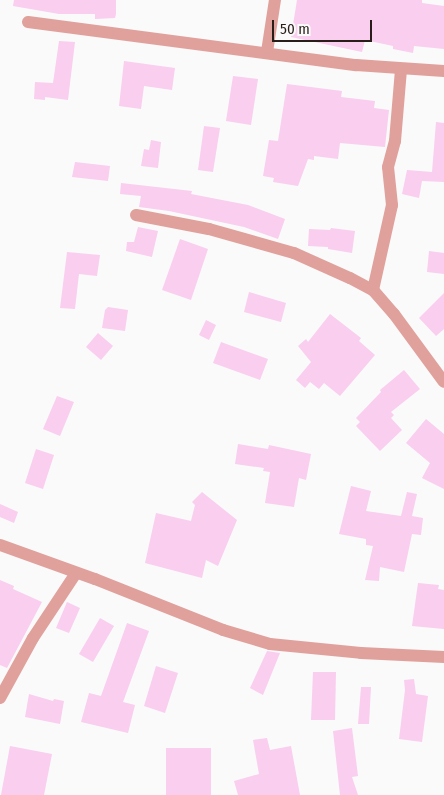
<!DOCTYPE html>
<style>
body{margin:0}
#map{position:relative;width:444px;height:795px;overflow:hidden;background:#fafafa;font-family:"Fira Sans Condensed",sans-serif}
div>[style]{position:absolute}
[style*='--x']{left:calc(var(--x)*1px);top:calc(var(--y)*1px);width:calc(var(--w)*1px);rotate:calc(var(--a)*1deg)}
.building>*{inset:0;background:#f9ceef}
.street>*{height:12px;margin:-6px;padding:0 6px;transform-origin:6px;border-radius:6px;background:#e0a19c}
span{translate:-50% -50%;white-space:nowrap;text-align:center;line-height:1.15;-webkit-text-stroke:4px #fafafa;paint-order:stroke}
.scale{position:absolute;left:272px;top:20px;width:100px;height:22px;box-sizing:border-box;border:2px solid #291d19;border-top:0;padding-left:6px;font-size:15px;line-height:18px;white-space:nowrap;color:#291d19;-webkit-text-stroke:4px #fafafa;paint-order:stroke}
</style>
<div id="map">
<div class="building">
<i style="clip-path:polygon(14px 0,116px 0,116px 14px,115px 18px,95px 19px,95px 14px,59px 14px,13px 6px)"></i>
<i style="clip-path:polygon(297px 0,422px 0,422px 3px,444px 6px,444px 49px,414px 46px,413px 53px,393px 49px,393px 46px,365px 40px,362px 52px,291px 37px)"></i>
<i style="clip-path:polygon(59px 41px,75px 42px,68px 100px,45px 97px,45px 100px,34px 99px,35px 82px,53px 83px)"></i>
<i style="clip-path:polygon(124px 61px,175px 68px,172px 90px,144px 86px,141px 109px,119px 106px)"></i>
<i style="clip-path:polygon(233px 76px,258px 79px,251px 125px,226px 121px)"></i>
<i style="clip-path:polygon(287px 84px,342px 91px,341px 97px,375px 101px,374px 108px,389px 110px,385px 147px,340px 143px,338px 159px,314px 156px,314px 160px,308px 159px,298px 186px,273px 182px,274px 178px,263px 176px,269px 140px,278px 141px)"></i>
<i style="clip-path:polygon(436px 122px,444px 123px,444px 182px,422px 181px,419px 198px,402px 194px,407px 170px,432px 172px)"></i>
<i style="clip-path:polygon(204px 126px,220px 128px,213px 172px,198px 170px)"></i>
<i style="clip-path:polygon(151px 140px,161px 142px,158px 168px,141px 166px,144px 149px,149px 150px)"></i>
<i style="clip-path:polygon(75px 162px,110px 166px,108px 181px,72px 177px)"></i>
<i style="clip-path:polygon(121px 183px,192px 191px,191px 194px,248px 205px,285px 219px,278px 239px,244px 227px,169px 211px,139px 207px,141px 196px,120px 194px)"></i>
<i style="clip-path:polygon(138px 227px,158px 231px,152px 257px,126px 251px,127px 242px,134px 242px)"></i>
<i style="clip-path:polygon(331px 228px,355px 231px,352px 253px,328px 249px,328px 247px,308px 246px,309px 229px,330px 230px)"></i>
<i style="clip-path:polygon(180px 239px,208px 249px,191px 300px,162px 290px)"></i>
<i style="clip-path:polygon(429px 251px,444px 253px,444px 274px,427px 272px)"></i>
<i style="clip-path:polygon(67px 252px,100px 255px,97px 276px,79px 274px,75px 309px,60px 308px)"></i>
<i style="clip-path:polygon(249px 292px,286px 303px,281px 322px,244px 312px)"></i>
<i style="clip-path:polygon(444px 293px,444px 329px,436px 336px,419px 318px)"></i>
<i style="clip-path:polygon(108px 307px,128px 310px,125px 331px,102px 328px,105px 310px)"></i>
<i style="clip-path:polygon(330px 314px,361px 338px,359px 341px,375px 355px,340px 396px,324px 383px,319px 389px,310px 382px,305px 388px,296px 380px,311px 362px,298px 346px,306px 339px,308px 342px)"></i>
<i style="clip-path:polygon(206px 320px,216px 325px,209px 340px,199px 335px)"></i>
<i style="clip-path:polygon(98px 333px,113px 346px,101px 360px,86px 347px)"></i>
<i style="clip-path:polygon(221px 342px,268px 359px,260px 380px,213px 363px)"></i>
<i style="clip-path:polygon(404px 370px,420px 389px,391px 412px,394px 415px,391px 418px,402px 430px,380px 451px,356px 426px,360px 422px,356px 418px,381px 392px,380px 390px)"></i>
<i style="clip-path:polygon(57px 396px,74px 402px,60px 436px,43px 429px)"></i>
<i style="clip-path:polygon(426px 419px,444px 434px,444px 489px,422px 478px,430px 463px,406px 443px)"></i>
<i style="clip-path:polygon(238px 444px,268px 449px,269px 445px,311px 454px,306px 480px,299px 478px,294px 507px,265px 503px,270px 472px,263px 471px,264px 468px,235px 464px)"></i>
<i style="clip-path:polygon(36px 449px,54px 455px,43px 489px,25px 483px)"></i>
<i style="clip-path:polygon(351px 486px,371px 491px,366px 511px,401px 516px,407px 492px,417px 494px,412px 516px,423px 518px,421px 535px,412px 534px,404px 572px,380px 567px,379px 581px,365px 580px,373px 546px,366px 545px,366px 539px,339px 534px)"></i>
<i style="clip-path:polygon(202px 492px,237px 520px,218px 566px,206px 560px,202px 578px,145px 563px,156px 513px,191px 521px,195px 505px,192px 502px)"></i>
<i style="clip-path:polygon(0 504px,18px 512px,14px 523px,0 517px)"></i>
<i style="clip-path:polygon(0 580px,14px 586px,13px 589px,42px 602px,7px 668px,0 665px)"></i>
<i style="clip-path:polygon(418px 583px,439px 585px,438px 589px,444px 590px,444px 629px,412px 626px)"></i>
<i style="clip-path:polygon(67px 602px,80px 608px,69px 633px,56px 628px)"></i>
<i style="clip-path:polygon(100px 618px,114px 626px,93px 662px,79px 654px)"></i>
<i style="clip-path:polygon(127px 623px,149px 631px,123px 702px,135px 705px,128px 733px,81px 722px,89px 693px,101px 696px)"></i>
<i style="clip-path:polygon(267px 651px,280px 653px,263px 695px,250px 688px)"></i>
<i style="clip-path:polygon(156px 666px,178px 673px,165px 713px,144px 706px)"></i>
<i style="clip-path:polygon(313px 672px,336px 672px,335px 720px,311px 720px)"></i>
<i style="clip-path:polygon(414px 679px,416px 694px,428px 696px,422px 742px,399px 739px,405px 690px,404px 680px)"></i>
<i style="clip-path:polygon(361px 687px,371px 687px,369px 724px,358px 724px)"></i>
<i style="clip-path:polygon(29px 694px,53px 701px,54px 699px,64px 701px,60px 724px,25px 717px)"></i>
<i style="clip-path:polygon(352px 728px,358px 776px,352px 777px,358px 795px,340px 795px,333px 731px)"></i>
<i style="clip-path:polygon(267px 738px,270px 750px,291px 746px,300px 795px,238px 795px,234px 781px,259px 774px,253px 740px)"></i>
<i style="clip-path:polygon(10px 746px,52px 754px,44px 795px,1px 795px)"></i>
<i style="clip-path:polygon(166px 748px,211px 748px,211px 795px,166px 795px)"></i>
</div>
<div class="street">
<i style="--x:28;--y:22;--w:331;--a:7.5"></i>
<i style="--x:356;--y:65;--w:88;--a:3.9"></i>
<i style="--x:267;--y:52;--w:53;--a:-81.3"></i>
<i style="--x:136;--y:215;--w:74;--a:10.9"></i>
<i style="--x:209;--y:229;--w:88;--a:15.8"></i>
<i style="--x:294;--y:253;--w:61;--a:24.1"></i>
<i style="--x:350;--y:278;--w:26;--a:28"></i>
<i style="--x:373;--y:290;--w:32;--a:49"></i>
<i style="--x:394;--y:314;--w:84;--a:53.7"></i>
<i style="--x:373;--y:290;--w:87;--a:-77.4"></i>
<i style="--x:392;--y:205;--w:38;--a:-96"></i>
<i style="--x:388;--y:167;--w:27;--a:-75"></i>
<i style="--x:395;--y:141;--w:72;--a:-85.2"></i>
<i style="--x:0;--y:545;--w:101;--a:19.7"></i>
<i style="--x:95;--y:579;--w:138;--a:21.7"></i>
<i style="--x:223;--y:630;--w:49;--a:16.6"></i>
<i style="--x:270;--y:644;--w:91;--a:5.6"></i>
<i style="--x:361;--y:653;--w:83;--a:2.8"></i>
<i style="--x:0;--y:698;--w:68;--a:-61.2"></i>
<i style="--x:33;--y:638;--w:78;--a:-56.5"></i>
</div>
<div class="scale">50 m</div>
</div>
